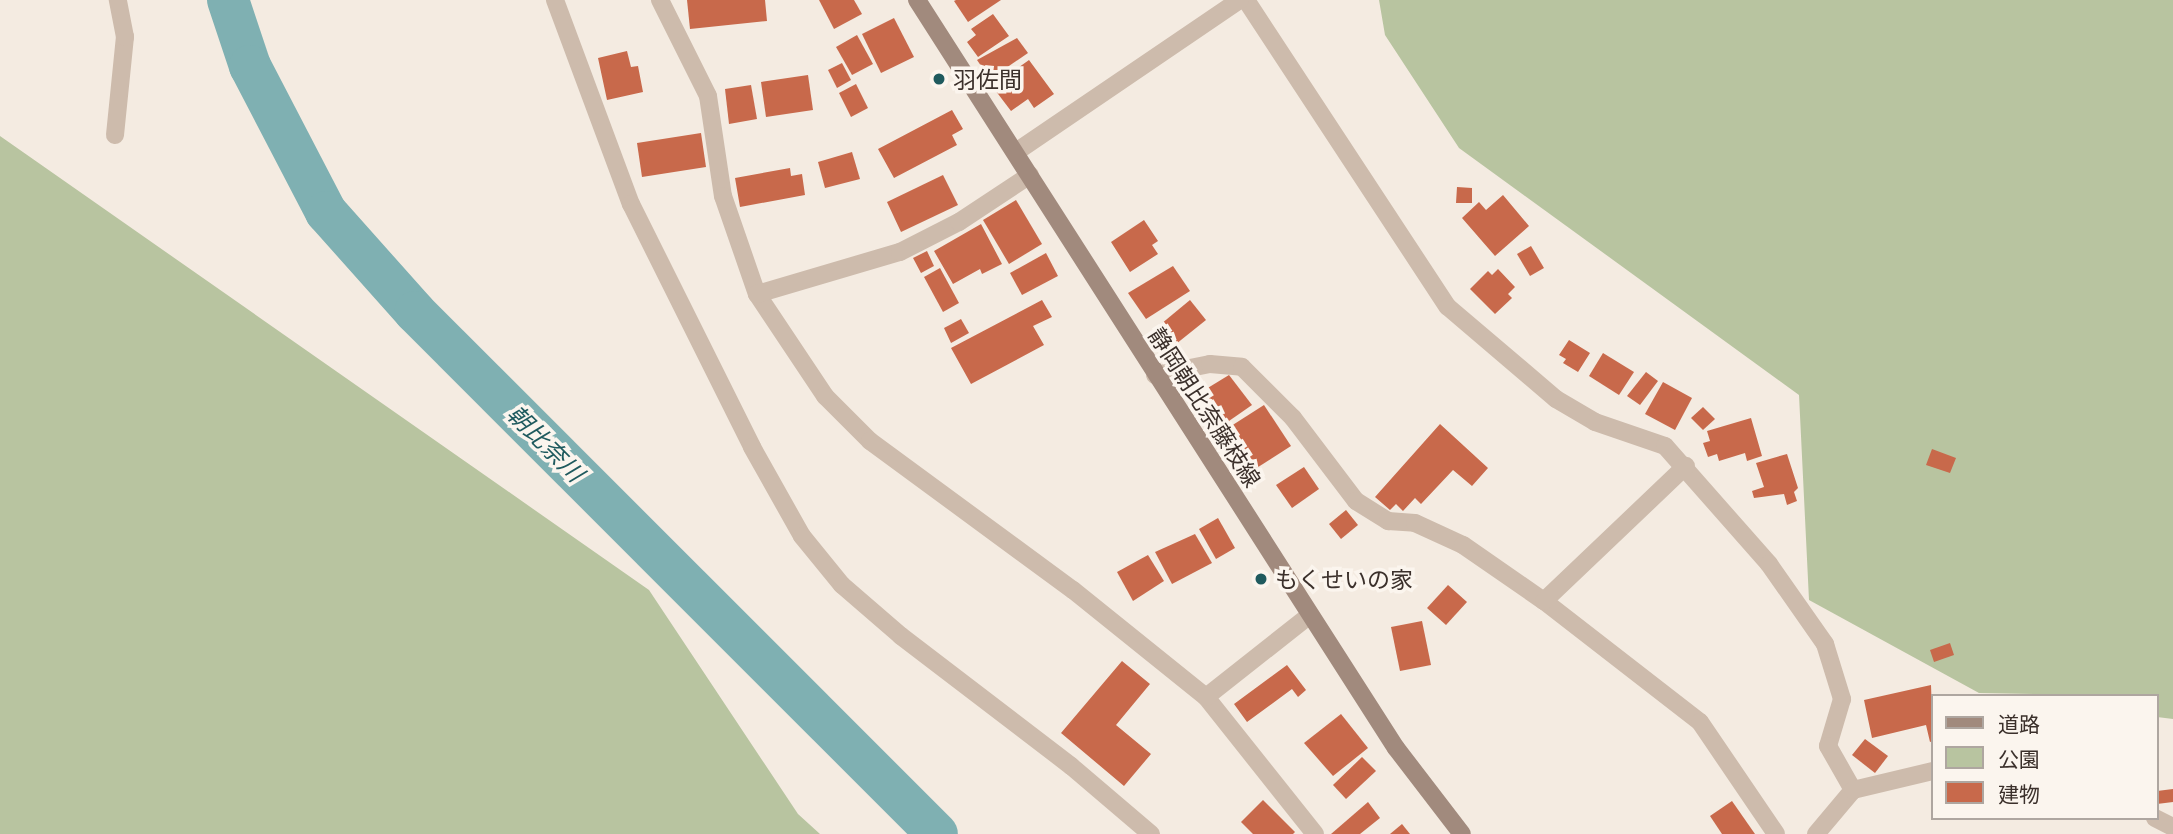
<!DOCTYPE html>
<meta charset="utf-8">
<style>
body{margin:0}
#map{position:relative;width:2173px;height:834px;overflow:hidden;background:#f4ebe1;font-family:Manrope,"Noto Sans JP",sans-serif}
div>[style]{position:absolute}
[style*='--x']{left:calc(var(--x)*1px);top:calc(var(--y)*1px);width:calc(var(--w)*1px);rotate:calc(var(--a)*1deg)}
.green>*{inset:0;background:#b8c4a0}
.river>*{height:42px;margin:-21px;padding:0 21px;transform-origin:21px;border-radius:21px;background:#7fb0b2}
.building>*{inset:0;background:#c8694b}
.minor>*{height:18px;margin:-9px;padding:0 9px;transform-origin:9px;border-radius:9px;background:#cdbbac}
.secondary>*{height:18px;margin:-9px;padding:0 9px;transform-origin:9px;border-radius:9px;background:#a18a7d}
.dots>*{width:19px;height:19px;translate:-50% -50%;box-sizing:border-box;border:4px solid #fbf5ee;border-radius:50%}
span{translate:-50% -50%;white-space:nowrap;text-align:center;line-height:1.15;-webkit-text-stroke:7px #fbf5ee;paint-order:stroke}
.poi-label{font-size:23px;color:#3b302b}
.left{translate:0 -50%;text-align:left}
.street-label{font-size:23px;color:#3b302b}
.water-label{font-size:24px;color:#1f5a5e;font-style:italic}
.legend{position:absolute;left:1931px;top:694px;width:228px;height:126px;box-sizing:border-box;background:#fbf5ee;border:2px solid #aea6a0;margin:0;padding:9px 12px;list-style:none;font-size:21px;color:#3b302b}
.legend li{display:flex;align-items:center;gap:14px;height:35px}
.legend b{width:35px;border:2px solid #aea6a0}
</style>
<div id="map">
<div class="green">
<i style="clip-path:polygon(1379px 0,2173px 0,2173px 719px,2157px 717px,2157px 696px,1979px 693px,1809px 600px,1799px 395px,1459px 148px,1385px 35px)"></i>
<i style="clip-path:polygon(0 136px,649px 590px,798px 814px,820px 834px,0 834px)"></i>
</div>
<div class="river">
<i style="--x:228;--y:0;--w:70;--a:71.6"></i>
<i style="--x:250;--y:66;--w:165;--a:62.5"></i>
<i style="--x:326;--y:212;--w:134;--a:48.3"></i>
<i style="--x:415;--y:312;--w:738;--a:45"></i>
</div>
<div class="building">
<i style="clip-path:polygon(687px 0,765px 0,767px 21px,690px 29px)"></i>
<i style="clip-path:polygon(819px 0,854px 0,862px 14px,834px 29px)"></i>
<i style="clip-path:polygon(1001px 0,968px 22px,954px 1px,956px 0)"></i>
<i style="clip-path:polygon(993px 14px,1009px 36px,978px 57px,967px 42px,976px 35px,971px 29px)"></i>
<i style="clip-path:polygon(894px 18px,914px 57px,881px 73px,862px 34px)"></i>
<i style="clip-path:polygon(857px 35px,873px 64px,852px 75px,836px 47px)"></i>
<i style="clip-path:polygon(1017px 38px,1028px 53px,990px 79px,977px 60px)"></i>
<i style="clip-path:polygon(627px 51px,631px 67px,638px 66px,643px 92px,607px 100px,598px 58px)"></i>
<i style="clip-path:polygon(1029px 60px,1054px 94px,1034px 108px,1028px 99px,1011px 111px,992px 86px)"></i>
<i style="clip-path:polygon(842px 63px,851px 80px,837px 88px,828px 70px)"></i>
<i style="clip-path:polygon(808px 75px,813px 110px,766px 117px,761px 82px)"></i>
<i style="clip-path:polygon(856px 84px,868px 108px,851px 117px,839px 93px)"></i>
<i style="clip-path:polygon(751px 85px,757px 119px,729px 124px,725px 89px)"></i>
<i style="clip-path:polygon(952px 110px,963px 129px,952px 135px,957px 145px,894px 178px,878px 149px)"></i>
<i style="clip-path:polygon(701px 133px,706px 167px,642px 177px,637px 143px)"></i>
<i style="clip-path:polygon(852px 152px,860px 179px,825px 188px,818px 162px)"></i>
<i style="clip-path:polygon(790px 168px,791px 176px,802px 174px,805px 195px,740px 207px,735px 178px)"></i>
<i style="clip-path:polygon(943px 175px,958px 205px,901px 232px,887px 202px)"></i>
<i style="clip-path:polygon(1457px 187px,1472px 188px,1472px 203px,1456px 203px)"></i>
<i style="clip-path:polygon(1503px 195px,1529px 226px,1495px 256px,1462px 218px,1479px 202px,1486px 210px)"></i>
<i style="clip-path:polygon(1016px 200px,1042px 244px,1009px 264px,983px 220px)"></i>
<i style="clip-path:polygon(1144px 220px,1158px 241px,1152px 245px,1158px 254px,1130px 272px,1111px 242px)"></i>
<i style="clip-path:polygon(981px 224px,1002px 264px,982px 274px,980px 269px,953px 284px,934px 251px)"></i>
<i style="clip-path:polygon(1531px 246px,1544px 268px,1530px 276px,1517px 254px)"></i>
<i style="clip-path:polygon(927px 251px,934px 266px,921px 273px,913px 258px)"></i>
<i style="clip-path:polygon(1046px 253px,1058px 276px,1022px 295px,1010px 273px)"></i>
<i style="clip-path:polygon(1173px 266px,1190px 291px,1146px 319px,1128px 293px)"></i>
<i style="clip-path:polygon(940px 268px,959px 303px,943px 312px,924px 277px)"></i>
<i style="clip-path:polygon(1498px 269px,1515px 287px,1508px 294px,1512px 298px,1495px 314px,1470px 289px,1488px 271px,1492px 275px)"></i>
<i style="clip-path:polygon(1042px 300px,1052px 317px,1033px 326px,1044px 345px,971px 384px,951px 348px)"></i>
<i style="clip-path:polygon(1190px 300px,1206px 320px,1176px 344px,1161px 324px)"></i>
<i style="clip-path:polygon(961px 319px,969px 333px,951px 343px,944px 328px)"></i>
<i style="clip-path:polygon(1569px 340px,1590px 353px,1578px 372px,1563px 363px,1566px 359px,1559px 355px)"></i>
<i style="clip-path:polygon(1603px 353px,1634px 372px,1619px 395px,1589px 376px)"></i>
<i style="clip-path:polygon(1646px 372px,1658px 381px,1640px 405px,1627px 396px)"></i>
<i style="clip-path:polygon(1229px 375px,1252px 405px,1216px 430px,1193px 397px)"></i>
<i style="clip-path:polygon(1663px 382px,1692px 398px,1675px 430px,1645px 414px)"></i>
<i style="clip-path:polygon(1264px 405px,1291px 446px,1255px 469px,1228px 428px)"></i>
<i style="clip-path:polygon(1703px 407px,1715px 419px,1703px 430px,1691px 418px)"></i>
<i style="clip-path:polygon(1751px 418px,1762px 456px,1747px 461px,1745px 453px,1719px 461px,1717px 454px,1708px 457px,1703px 443px,1710px 441px,1707px 431px)"></i>
<i style="clip-path:polygon(1440px 424px,1488px 468px,1472px 486px,1453px 470px,1421px 504px,1415px 498px,1403px 511px,1396px 504px,1390px 510px,1375px 497px)"></i>
<i style="clip-path:polygon(1932px 449px,1956px 458px,1950px 473px,1926px 465px)"></i>
<i style="clip-path:polygon(1787px 454px,1798px 488px,1794px 492px,1797px 501px,1787px 505px,1784px 494px,1754px 498px,1752px 491px,1764px 487px,1756px 463px)"></i>
<i style="clip-path:polygon(1304px 467px,1319px 489px,1292px 508px,1276px 485px)"></i>
<i style="clip-path:polygon(1346px 510px,1358px 525px,1341px 539px,1329px 524px)"></i>
<i style="clip-path:polygon(1218px 518px,1235px 548px,1216px 559px,1199px 529px)"></i>
<i style="clip-path:polygon(1195px 534px,1212px 563px,1172px 584px,1155px 552px)"></i>
<i style="clip-path:polygon(1148px 555px,1164px 581px,1133px 601px,1117px 572px)"></i>
<i style="clip-path:polygon(1448px 585px,1467px 602px,1446px 625px,1427px 608px)"></i>
<i style="clip-path:polygon(1422px 621px,1431px 665px,1400px 671px,1391px 627px)"></i>
<i style="clip-path:polygon(1950px 643px,1954px 655px,1934px 662px,1930px 650px)"></i>
<i style="clip-path:polygon(1122px 661px,1150px 684px,1116px 725px,1151px 754px,1124px 786px,1061px 733px)"></i>
<i style="clip-path:polygon(1287px 665px,1306px 690px,1298px 697px,1292px 689px,1247px 722px,1234px 704px)"></i>
<i style="clip-path:polygon(1931px 685px,1933px 741px,1930px 742px,1926px 725px,1872px 738px,1864px 700px)"></i>
<i style="clip-path:polygon(1341px 714px,1368px 748px,1333px 776px,1304px 743px)"></i>
<i style="clip-path:polygon(1865px 739px,1888px 756px,1875px 773px,1852px 755px)"></i>
<i style="clip-path:polygon(1362px 757px,1376px 771px,1346px 799px,1333px 785px)"></i>
<i style="clip-path:polygon(2173px 789px,2173px 802px,2157px 804px,2157px 791px)"></i>
<i style="clip-path:polygon(1263px 800px,1295px 832px,1293px 834px,1253px 834px,1241px 822px)"></i>
<i style="clip-path:polygon(1732px 801px,1755px 834px,1722px 834px,1710px 816px)"></i>
<i style="clip-path:polygon(1368px 802px,1380px 818px,1360px 834px,1331px 834px)"></i>
<i style="clip-path:polygon(1402px 824px,1410px 834px,1390px 834px)"></i>
</div>
<div class="minor">
<i style="--x:555;--y:0;--w:218;--a:69.6"></i>
<i style="--x:631;--y:204;--w:271;--a:63.5"></i>
<i style="--x:752;--y:447;--w:102;--a:60.7"></i>
<i style="--x:802;--y:536;--w:63;--a:50.8"></i>
<i style="--x:842;--y:585;--w:78;--a:40.8"></i>
<i style="--x:901;--y:636;--w:214;--a:37.4"></i>
<i style="--x:1071;--y:766;--w:105;--a:40.4"></i>
<i style="--x:660;--y:0;--w:107;--a:63.4"></i>
<i style="--x:708;--y:96;--w:101;--a:81.5"></i>
<i style="--x:723;--y:196;--w:104;--a:70.9"></i>
<i style="--x:757;--y:294;--w:123;--a:56.3"></i>
<i style="--x:825;--y:396;--w:64;--a:45"></i>
<i style="--x:870;--y:441;--w:252;--a:36.3"></i>
<i style="--x:1073;--y:590;--w:171;--a:38.8"></i>
<i style="--x:1206;--y:697;--w:175;--a:51.5"></i>
<i style="--x:1246;--y:0;--w:367;--a:56.7"></i>
<i style="--x:1448;--y:307;--w:142;--a:40.4"></i>
<i style="--x:1556;--y:399;--w:45;--a:30.5"></i>
<i style="--x:1595;--y:422;--w:74;--a:18.9"></i>
<i style="--x:1665;--y:446;--w:157;--a:48.6"></i>
<i style="--x:1769;--y:564;--w:98;--a:55"></i>
<i style="--x:1825;--y:644;--w:58;--a:72.8"></i>
<i style="--x:1842;--y:699;--w:49;--a:106.6"></i>
<i style="--x:1828;--y:746;--w:51;--a:60.4"></i>
<i style="--x:115;--y:135;--w:99;--a:-84.2"></i>
<i style="--x:125;--y:37;--w:38;--a:-101"></i>
<i style="--x:1016;--y:152;--w:271;--a:-34.2"></i>
<i style="--x:757;--y:294;--w:149;--a:-16.4"></i>
<i style="--x:900;--y:252;--w:66;--a:-27"></i>
<i style="--x:959;--y:222;--w:85;--a:-33.5"></i>
<i style="--x:1155;--y:375;--w:56;--a:-11.3"></i>
<i style="--x:1210;--y:364;--w:32;--a:5"></i>
<i style="--x:1242;--y:367;--w:72;--a:45"></i>
<i style="--x:1293;--y:418;--w:104;--a:52.8"></i>
<i style="--x:1356;--y:501;--w:38;--a:32"></i>
<i style="--x:1388;--y:521;--w:27;--a:4"></i>
<i style="--x:1415;--y:523;--w:53;--a:24.6"></i>
<i style="--x:1463;--y:545;--w:98;--a:34.7"></i>
<i style="--x:1544;--y:601;--w:197;--a:37.8"></i>
<i style="--x:1700;--y:722;--w:135;--a:55.8"></i>
<i style="--x:1544;--y:601;--w:196;--a:-43.6"></i>
<i style="--x:1206;--y:697;--w:132;--a:-38.3"></i>
<i style="--x:2155;--y:818;--w:20;--a:27"></i>
<i style="--x:1816;--y:834;--w:57;--a:-49.9"></i>
<i style="--x:1853;--y:790;--w:82;--a:-13.4"></i>
</div>
<div class="secondary">
<i style="--x:917;--y:0;--w:888;--a:57.37"></i>
<i style="--x:1396;--y:748;--w:108;--a:52.5"></i>
</div>
<div class="dots">
<i style="left:939px;top:79px;background:#1f5a5e"></i>
<i style="left:1261px;top:579px;background:#1f5a5e"></i>
</div>
<div class="poi-label">
<span class="left" style="left:953px;top:79px">羽佐間</span>
<span class="left" style="left:1275px;top:579px">もくせいの家</span>
</div>
<div class="street-label">
<span style="left:1205px;top:407px;rotate:57deg">静岡朝比奈藤枝線</span>
</div>
<div class="water-label">
<span style="left:546px;top:443px;rotate:45deg">朝比奈川</span>
</div>
<ul class="legend">
<li><b style="height:9px;background:#a18a7d"></b>道路</li>
<li><b style="height:19px;background:#b8c4a0"></b>公園</li>
<li><b style="height:19px;background:#c8694b"></b>建物</li>
</ul>
</div>
